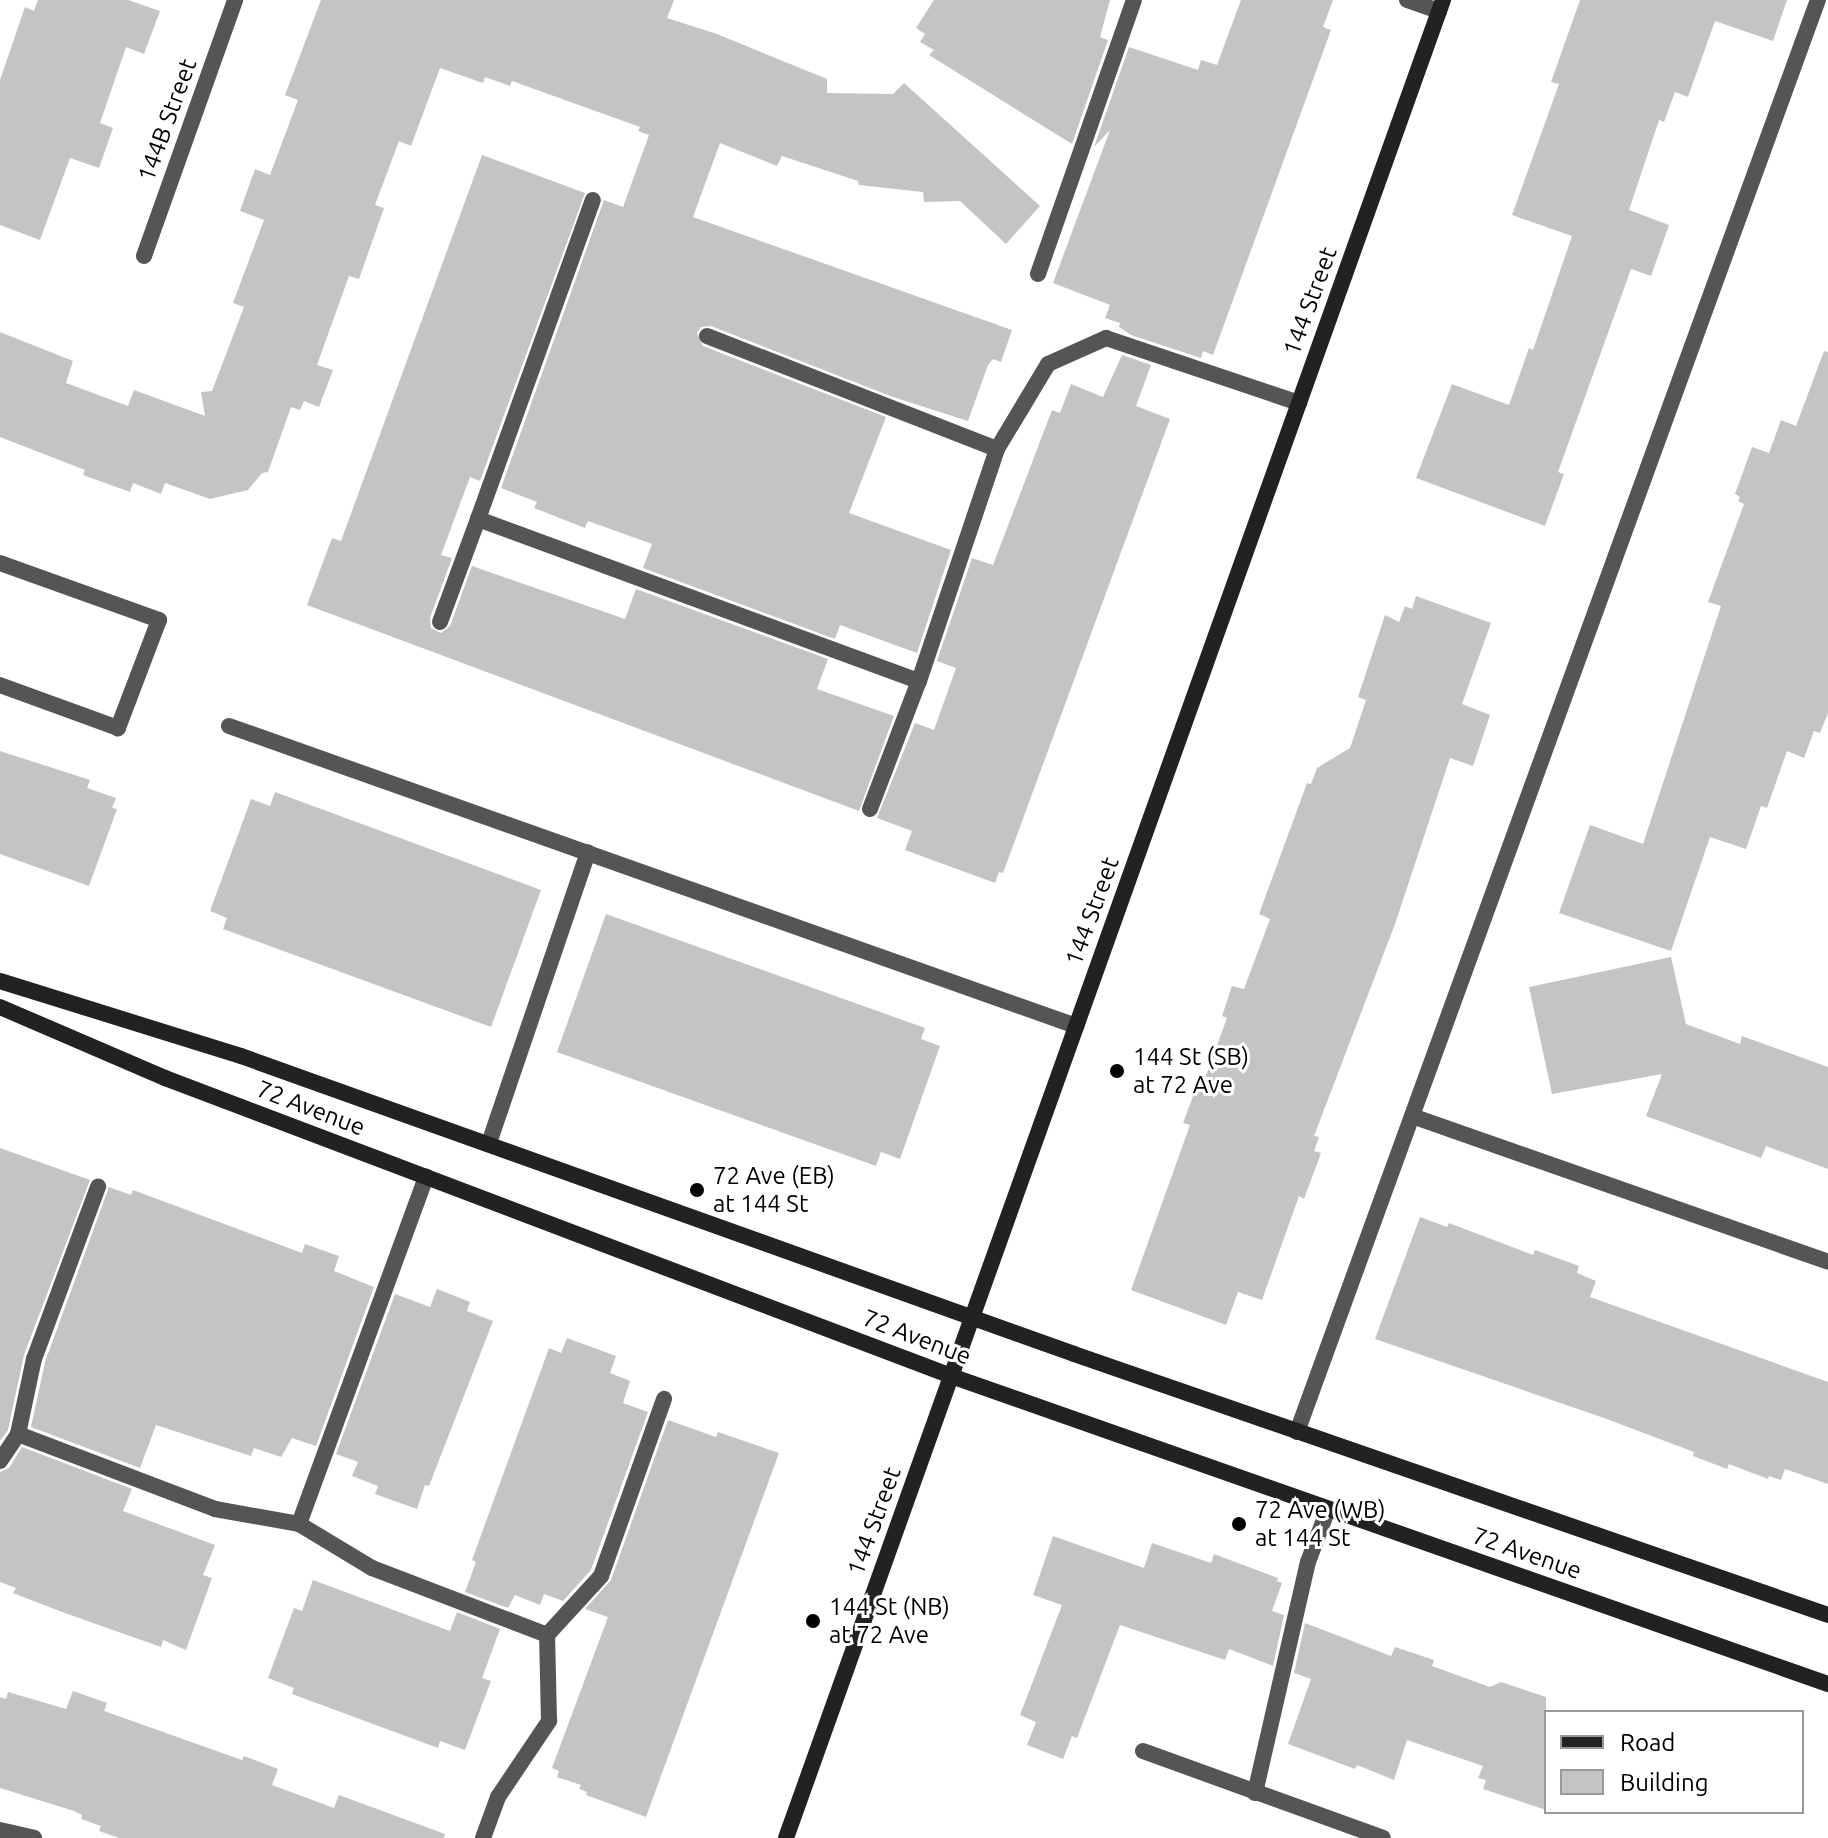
<!DOCTYPE html>
<style>
body{margin:0}
#map{position:relative;width:1828px;height:1838px;overflow:hidden;background:#fff;font-family:Ubuntu,sans-serif}
div>[style]{position:absolute}
[style*='--x']{left:calc(var(--x)*1px);top:calc(var(--y)*1px);width:calc(var(--w)*1px);rotate:calc(var(--a)*1deg)}
.building>*{inset:0;background:#c4c4c4}
.lane>*{height:16px;margin:-8px;padding:0 8px;transform-origin:8px;border-radius:8px;background:#555}
.street>*{height:16px;margin:-8px;padding:0 8px;transform-origin:8px;border-radius:8px;background:#555}
.secondary>*{height:16px;margin:-8px;padding:0 8px;transform-origin:8px;border-radius:8px;background:#222}
.dots>*{width:22px;height:22px;translate:-50% -50%;box-sizing:border-box;border:4px solid #fff;border-radius:50%}
span{translate:-50% -50%;white-space:nowrap;text-align:center;line-height:1.15;-webkit-text-stroke:6px #fff;paint-order:stroke}
.street-label{font-size:24px;color:#000}
.poi-label{font-size:24px;color:#000}
.left{translate:0 -50%;text-align:left}
.legend{position:absolute;left:1544px;top:1710px;width:260px;height:104px;box-sizing:border-box;background:#fff;border:2px solid #999;margin:0;padding:10px 14px;list-style:none;font-size:24px;color:#000}
.legend li{display:flex;align-items:center;gap:16px;height:40px}
.legend b{width:40px;border:2px solid #999}
</style>
<div id="map">
<div class="building">
<i style="clip-path:polygon(38px 0,128px 0,160px 11px,144px 54px,126px 47px,100px 123px,113px 128px,99px 168px,70px 158px,40px 240px,0 225px,0 80px,25px 7px,34px 11px)"></i>
<i style="clip-path:polygon(321px 0,674px 0,667px 18px,717px 34px,827px 79px,827px 93px,893px 94px,904px 83px,1040px 206px,1006px 244px,960px 201px,924px 202px,923px 192px,859px 185px,858px 181px,782px 156px,777px 166px,720px 143px,693px 217px,1012px 330px,1001px 362px,993px 359px,988px 365px,968px 421px,893px 397px,711px 326px,701px 327px,697px 333px,703px 346px,886px 417px,849px 513px,951px 550px,917px 653px,840px 625px,835px 639px,643px 568px,652px 544px,588px 521px,585px 528px,534px 508px,537px 502px,501px 488px,604px 200px,623px 207px,649px 135px,638px 131px,640px 127px,512px 81px,510px 86px,485px 77px,483px 83px,440px 68px,411px 146px,399px 141px,375px 205px,384px 208px,359px 279px,349px 276px,317px 365px,333px 370px,319px 407px,304px 401px,300px 410px,291px 407px,268px 472px,262px 473px,248px 490px,210px 499px,165px 483px,161px 494px,133px 483px,130px 492px,83px 475px,85px 470px,0 437px,0 332px,73px 361px,66px 383px,128px 406px,134px 390px,205px 416px,201px 392px,212px 391px,244px 307px,233px 303px,264px 220px,240px 211px,255px 169px,270px 175px,298px 100px,285px 95px)"></i>
<i style="clip-path:polygon(934px 0,1110px 0,1100px 37px,1108px 40px,1072px 144px,929px 55px,934px 50px,920px 42px,925px 34px,916px 28px)"></i>
<i style="clip-path:polygon(1241px 0,1333px 0,1323px 27px,1331px 30px,1213px 355px,1203px 351px,1201px 358px,1131px 335px,1119px 327px,1120px 323px,1105px 318px,1110px 305px,1053px 283px,1110px 130px,1094px 147px,1129px 47px,1198px 70px,1201px 60px,1217px 65px)"></i>
<i style="clip-path:polygon(1580px 0,1787px 0,1773px 41px,1715px 21px,1688px 97px,1675px 92px,1664px 122px,1659px 120px,1629px 210px,1669px 225px,1651px 276px,1631px 269px,1558px 472px,1564px 474px,1545px 526px,1416px 478px,1452px 384px,1509px 405px,1529px 348px,1533px 350px,1572px 236px,1512px 215px,1559px 84px,1551px 82px)"></i>
<i style="clip-path:polygon(482px 155px,585px 193px,480px 481px,470px 477px,441px 555px,452px 558px,430px 618px,431px 628px,441px 633px,450px 626px,472px 566px,625px 619px,636px 589px,828px 659px,817px 689px,894px 716px,859px 811px,307px 605px,332px 538px,341px 541px)"></i>
<i style="clip-path:polygon(1824px 351px,1828px 352px,1828px 713px,1820px 733px,1814px 731px,1804px 758px,1787px 751px,1767px 808px,1761px 806px,1746px 849px,1710px 837px,1671px 951px,1559px 913px,1590px 825px,1643px 844px,1721px 606px,1708px 602px,1744px 504px,1738px 501px,1740px 497px,1735px 494px,1752px 447px,1769px 453px,1781px 420px,1796px 426px)"></i>
<i style="clip-path:polygon(1122px 355px,1151px 365px,1136px 406px,1170px 419px,1003px 873px,999px 872px,995px 883px,905px 850px,912px 831px,877px 818px,915px 723px,934px 730px,956px 668px,937px 661px,972px 558px,993px 565px,1052px 410px,1060px 413px,1071px 384px,1103px 397px)"></i>
<i style="clip-path:polygon(1416px 596px,1491px 623px,1462px 704px,1490px 715px,1473px 766px,1450px 758px,1395px 924px,1314px 1136px,1319px 1137px,1314px 1151px,1321px 1153px,1304px 1199px,1299px 1196px,1262px 1300px,1238px 1292px,1226px 1325px,1131px 1290px,1190px 1125px,1183px 1123px,1195px 1091px,1200px 1092px,1227px 1018px,1222px 1016px,1232px 986px,1244px 989px,1270px 919px,1259px 914px,1307px 783px,1311px 784px,1317px 768px,1350px 748px,1366px 700px,1358px 697px,1385px 615px,1399px 622px,1405px 606px,1412px 609px)"></i>
<i style="clip-path:polygon(0 751px,90px 780px,87px 788px,116px 798px,112px 808px,117px 809px,89px 886px,0 854px)"></i>
<i style="clip-path:polygon(275px 792px,541px 890px,491px 1027px,223px 929px,227px 918px,210px 911px,251px 799px,270px 806px)"></i>
<i style="clip-path:polygon(606px 914px,925px 1028px,921px 1039px,940px 1046px,900px 1159px,881px 1152px,876px 1166px,557px 1052px)"></i>
<i style="clip-path:polygon(1671px 957px,1686px 1024px,1740px 1044px,1742px 1036px,1828px 1067px,1828px 1169px,1766px 1146px,1761px 1158px,1646px 1116px,1662px 1074px,1552px 1094px,1529px 987px)"></i>
<i style="clip-path:polygon(0 1148px,90px 1180px,24px 1355px,8px 1430px,0 1441px)"></i>
<i style="clip-path:polygon(109px 1187px,131px 1195px,133px 1190px,302px 1253px,305px 1244px,339px 1256px,334px 1271px,374px 1287px,316px 1446px,292px 1438px,281px 1457px,254px 1448px,251px 1456px,156px 1425px,140px 1468px,31px 1427px,45px 1362px)"></i>
<i style="clip-path:polygon(1420px 1217px,1447px 1227px,1449px 1223px,1533px 1255px,1535px 1250px,1579px 1266px,1577px 1273px,1596px 1281px,1590px 1297px,1828px 1382px,1828px 1484px,1785px 1469px,1781px 1480px,1769px 1476px,1768px 1479px,1729px 1464px,1727px 1469px,1693px 1456px,1694px 1452px,1604px 1418px,1375px 1339px)"></i>
<i style="clip-path:polygon(437px 1289px,470px 1302px,467px 1311px,493px 1321px,429px 1486px,425px 1485px,417px 1509px,375px 1494px,378px 1486px,352px 1476px,358px 1462px,336px 1454px,395px 1294px,430px 1307px)"></i>
<i style="clip-path:polygon(567px 1338px,616px 1356px,610px 1373px,630px 1381px,623px 1403px,648px 1412px,591px 1570px,563px 1601px,544px 1594px,540px 1605px,515px 1595px,508px 1608px,465px 1592px,476px 1562px,472px 1560px,549px 1348px,561px 1353px)"></i>
<i style="clip-path:polygon(668px 1420px,716px 1437px,718px 1432px,779px 1453px,646px 1817px,586px 1795px,587px 1792px,579px 1789px,581px 1785px,557px 1777px,559px 1771px,552px 1768px,608px 1617px,585px 1609px,611px 1580px)"></i>
<i style="clip-path:polygon(22px 1447px,132px 1489px,123px 1511px,215px 1545px,203px 1575px,212px 1578px,186px 1650px,163px 1640px,161px 1647px,62px 1612px,13px 1593px,16px 1588px,0 1582px,0 1472px,9px 1468px)"></i>
<i style="clip-path:polygon(1053px 1536px,1144px 1568px,1152px 1543px,1211px 1563px,1214px 1554px,1278px 1578px,1277px 1581px,1282px 1583px,1272px 1611px,1284px 1615px,1273px 1666px,1229px 1649px,1225px 1660px,1120px 1625px,1077px 1738px,1072px 1736px,1063px 1759px,1027px 1745px,1036px 1722px,1020px 1715px,1062px 1605px,1033px 1595px)"></i>
<i style="clip-path:polygon(313px 1580px,450px 1631px,457px 1612px,500px 1629px,482px 1678px,491px 1681px,465px 1750px,440px 1741px,438px 1748px,292px 1694px,294px 1688px,268px 1678px,294px 1608px,302px 1611px)"></i>
<i style="clip-path:polygon(1305px 1623px,1391px 1656px,1395px 1647px,1434px 1660px,1432px 1666px,1490px 1687px,1501px 1682px,1546px 1697px,1546px 1810px,1483px 1789px,1486px 1780px,1478px 1778px,1483px 1766px,1407px 1740px,1394px 1780px,1357px 1765px,1355px 1769px,1288px 1744px,1311px 1679px,1294px 1673px)"></i>
<i style="clip-path:polygon(73px 1691px,107px 1703px,104px 1711px,242px 1760px,244px 1756px,278px 1769px,272px 1785px,334px 1808px,339px 1795px,445px 1834px,444px 1838px,119px 1838px,99px 1831px,101px 1826px,81px 1819px,82px 1815px,74px 1811px,0 1788px,0 1697px,6px 1699px,8px 1692px,66px 1709px)"></i>
</div>
<div class="lane">
<i style="--x:1407;--y:0;--w:34;--a:19"></i>
<i style="--x:1038;--y:274;--w:290;--a:-70.7"></i>
<i style="--x:707;--y:336;--w:311;--a:21.3"></i>
<i style="--x:478;--y:519;--w:339;--a:-70.2"></i>
<i style="--x:0;--y:563;--w:169;--a:19.7"></i>
<i style="--x:159;--y:620;--w:116;--a:110.8"></i>
<i style="--x:118;--y:728;--w:126;--a:-160"></i>
<i style="--x:440;--y:622;--w:110;--a:-69.7"></i>
<i style="--x:478;--y:519;--w:470;--a:20.2"></i>
<i style="--x:919;--y:681;--w:245;--a:-71.4"></i>
<i style="--x:997;--y:449;--w:99;--a:-59"></i>
<i style="--x:1048;--y:364;--w:64;--a:-24.1"></i>
<i style="--x:1106;--y:338;--w:204;--a:18.6"></i>
<i style="--x:229;--y:726;--w:899;--a:19.5"></i>
<i style="--x:870;--y:809;--w:137;--a:-69.1"></i>
<i style="--x:1412;--y:1116;--w:441;--a:19.3"></i>
<i style="--x:489;--y:1143;--w:307;--a:-71.2"></i>
<i style="--x:1297;--y:1432;--w:1524;--a:-70.01"></i>
<i style="--x:1143;--y:1751;--w:255;--a:19.9"></i>
<i style="--x:1255;--y:1793;--w:237;--a:-77.1"></i>
<i style="--x:1308;--y:1562;--w:57;--a:-69.3"></i>
</div>
<div class="street">
<i style="--x:144;--y:256;--w:272;--a:-70.4"></i>
<i style="--x:18;--y:1434;--w:211;--a:20.8"></i>
<i style="--x:215;--y:1509;--w:85;--a:10.1"></i>
<i style="--x:299;--y:1524;--w:85;--a:31.1"></i>
<i style="--x:372;--y:1568;--w:187;--a:20.9"></i>
<i style="--x:0;--y:1461;--w:32;--a:-56"></i>
<i style="--x:18;--y:1434;--w:77;--a:-78"></i>
<i style="--x:34;--y:1359;--w:184;--a:-69.6"></i>
<i style="--x:299;--y:1524;--w:370;--a:-69.9"></i>
<i style="--x:0;--y:1830;--w:35;--a:13"></i>
<i style="--x:483;--y:1838;--w:44;--a:-69.9"></i>
<i style="--x:498;--y:1797;--w:92;--a:-56.1"></i>
<i style="--x:549;--y:1721;--w:86;--a:-91.3"></i>
<i style="--x:547;--y:1635;--w:80;--a:-47.5"></i>
<i style="--x:601;--y:1576;--w:188;--a:-70.4"></i>
</div>
<div class="secondary">
<i style="--x:0;--y:981;--w:252;--a:17.3"></i>
<i style="--x:241;--y:1056;--w:885;--a:19.68"></i>
<i style="--x:1074;--y:1354;--w:798;--a:19.09"></i>
<i style="--x:0;--y:1007;--w:180;--a:23.3"></i>
<i style="--x:165;--y:1078;--w:841;--a:20.76"></i>
<i style="--x:951;--y:1376;--w:930;--a:19.35"></i>
<i style="--x:786;--y:1838;--w:1952;--a:-70.33"></i>
</div>
<div class="dots">
<i style="left:1117px;top:1071px;background:#000"></i>
<i style="left:697px;top:1190px;background:#000"></i>
<i style="left:1239px;top:1524px;background:#000"></i>
<i style="left:813px;top:1621px;background:#000"></i>
</div>
<div class="street-label">
<span style="left:167px;top:120px;rotate:-70deg">144B Street</span>
<span style="left:1310px;top:301px;rotate:-70deg">144 Street</span>
<span style="left:1092px;top:911px;rotate:-70deg">144 Street</span>
<span style="left:311px;top:1108px;rotate:21deg">72 Avenue</span>
<span style="left:917px;top:1337px;rotate:21deg">72 Avenue</span>
<span style="left:874px;top:1521px;rotate:-70deg">144 Street</span>
<span style="left:1527px;top:1553px;rotate:19deg">72 Avenue</span>
</div>
<div class="poi-label">
<span class="left" style="left:1133px;top:1071px">144 St (SB)<br>at 72 Ave</span>
<span class="left" style="left:713px;top:1190px">72 Ave (EB)<br>at 144 St</span>
<span class="left" style="left:1255px;top:1524px">72 Ave (WB)<br>at 144 St</span>
<span class="left" style="left:829px;top:1621px">144 St (NB)<br>at 72 Ave</span>
</div>
<ul class="legend">
<li><b style="height:10px;background:#222"></b>Road</li>
<li><b style="height:22px;background:#c4c4c4"></b>Building</li>
</ul>
</div>
